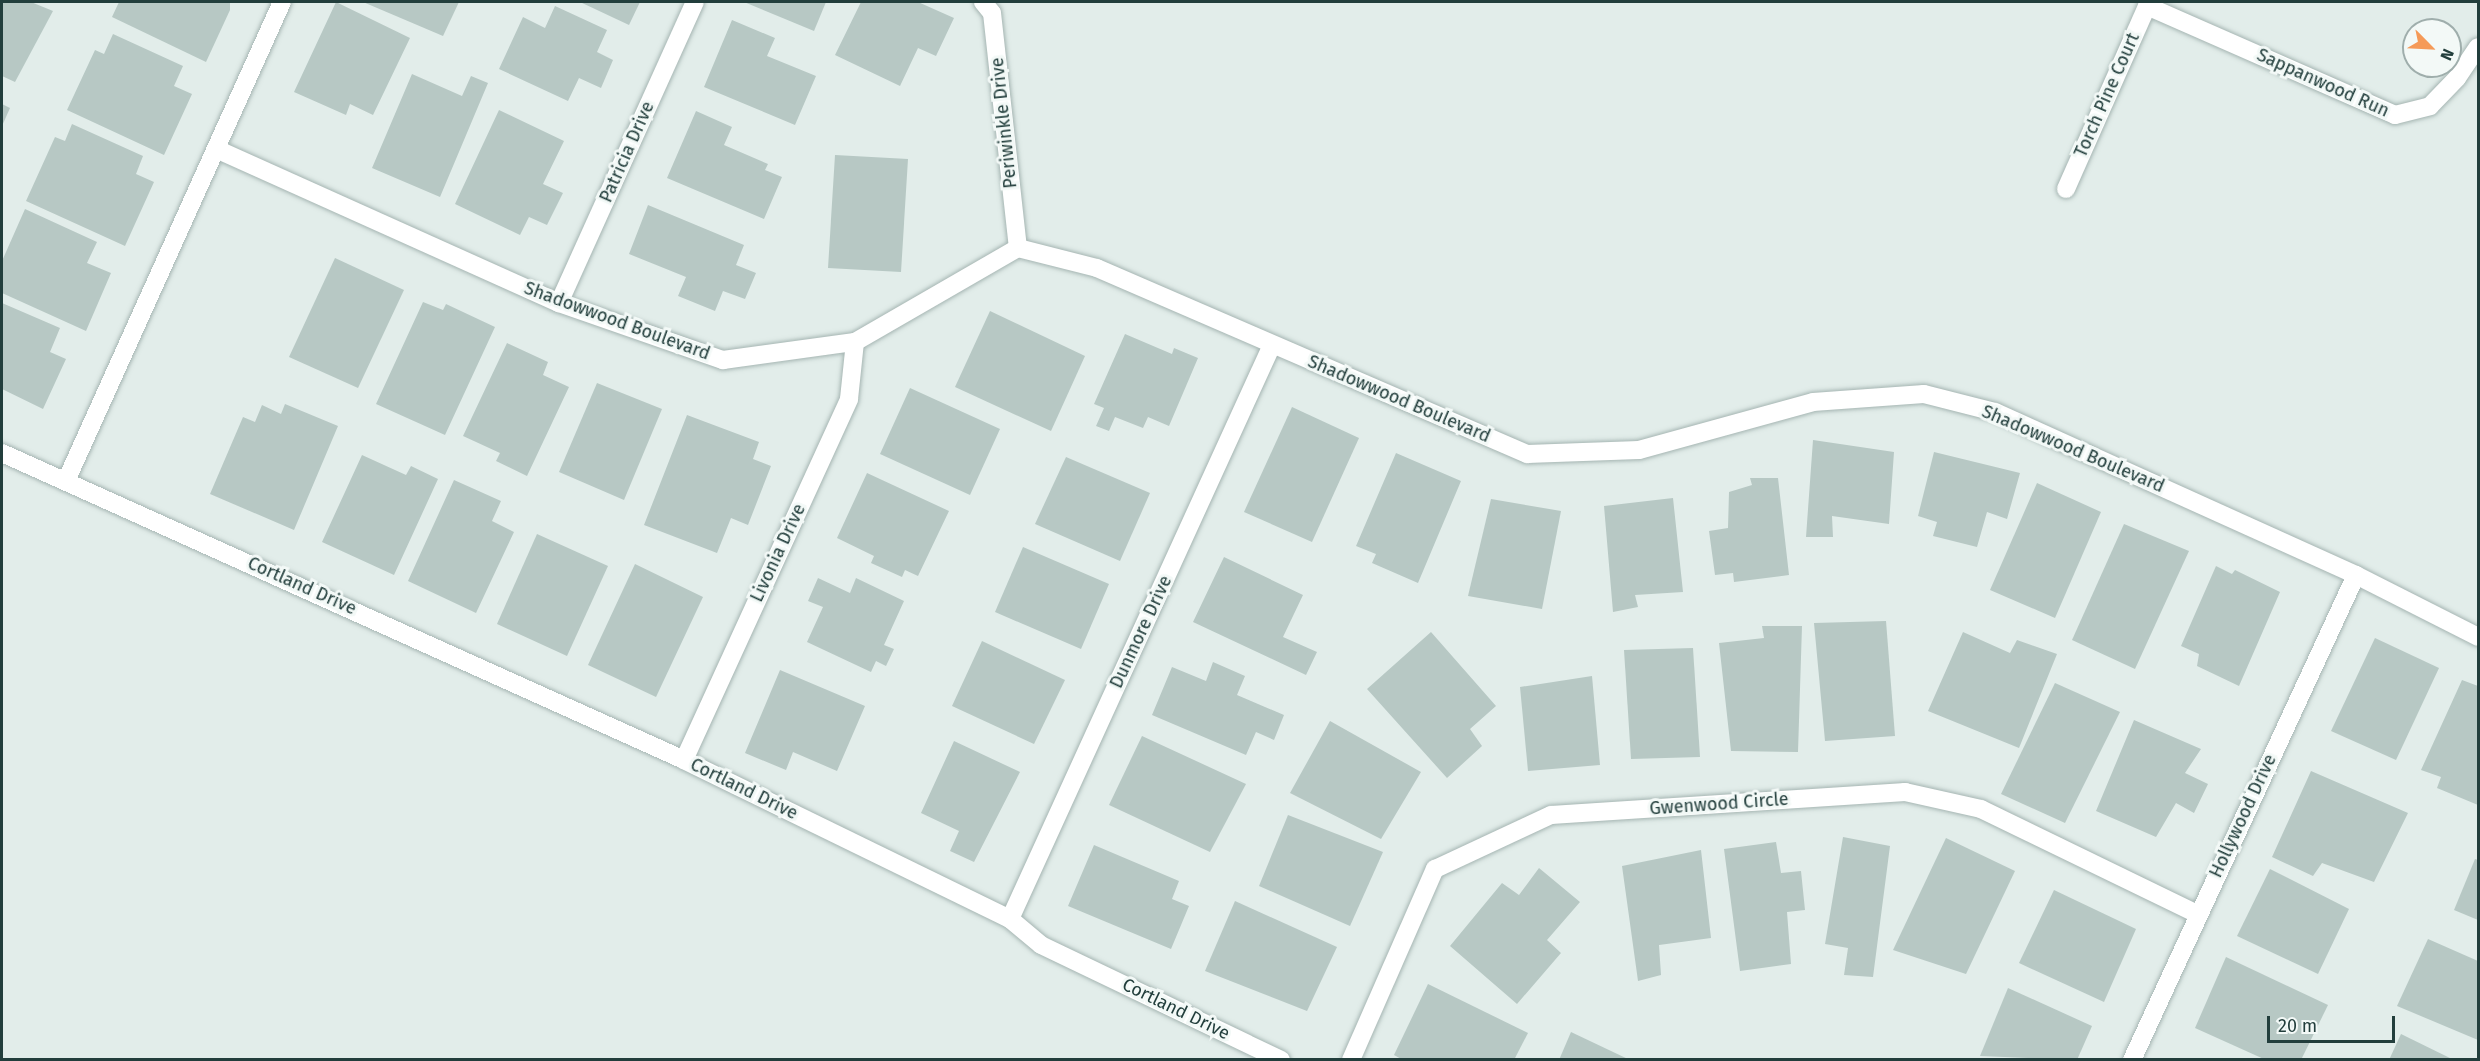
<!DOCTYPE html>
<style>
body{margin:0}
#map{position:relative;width:2480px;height:1061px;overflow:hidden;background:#e2edea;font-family:"Fira Sans",sans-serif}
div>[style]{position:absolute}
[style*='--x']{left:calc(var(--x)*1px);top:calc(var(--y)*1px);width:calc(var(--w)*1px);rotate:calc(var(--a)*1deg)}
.building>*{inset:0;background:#b7c8c4}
.roads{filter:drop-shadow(0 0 2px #a5b5b2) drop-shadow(0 0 2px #a5b5b2)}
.minor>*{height:18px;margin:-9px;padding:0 9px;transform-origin:9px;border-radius:9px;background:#fff}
span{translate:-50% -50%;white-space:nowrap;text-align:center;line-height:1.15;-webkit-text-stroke:6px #f3f9f7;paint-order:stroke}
.street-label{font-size:18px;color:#223e3c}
.frame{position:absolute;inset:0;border:3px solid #223e3c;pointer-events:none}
.north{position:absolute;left:2402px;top:18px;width:60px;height:60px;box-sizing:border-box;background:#f3f9f7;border:2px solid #9faeac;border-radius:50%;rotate:114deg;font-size:16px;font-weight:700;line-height:24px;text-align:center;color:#223e3c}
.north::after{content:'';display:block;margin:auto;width:21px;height:27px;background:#f59a58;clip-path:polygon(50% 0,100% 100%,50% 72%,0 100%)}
.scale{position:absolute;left:2267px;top:1016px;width:128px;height:27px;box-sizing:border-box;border:3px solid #223e3c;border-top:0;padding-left:8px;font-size:18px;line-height:21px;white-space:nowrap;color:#223e3c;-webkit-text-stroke:4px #f3f9f7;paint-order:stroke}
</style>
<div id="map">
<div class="building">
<i style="clip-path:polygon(2px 2px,31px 2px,53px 11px,15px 82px,2px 76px)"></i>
<i style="clip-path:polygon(119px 2px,230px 2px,230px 10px,206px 62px,112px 17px)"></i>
<i style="clip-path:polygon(336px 2px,410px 38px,373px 115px,350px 104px,346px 115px,294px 92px)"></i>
<i style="clip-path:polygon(363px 2px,459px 2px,443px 36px)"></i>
<i style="clip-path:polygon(580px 2px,640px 2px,629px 25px)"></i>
<i style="clip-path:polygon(744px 2px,826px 2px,814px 31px)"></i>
<i style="clip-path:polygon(861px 2px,918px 2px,954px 18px,936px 56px,918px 48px,900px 86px,835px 55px)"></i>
<i style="clip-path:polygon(555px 6px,607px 30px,597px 52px,613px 60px,601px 88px,579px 78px,568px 101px,499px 69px,523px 17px,545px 28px)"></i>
<i style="clip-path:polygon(732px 20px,775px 38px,767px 56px,816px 76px,795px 125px,704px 87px)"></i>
<i style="clip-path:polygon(113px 34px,183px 66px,174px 86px,192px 94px,164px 155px,67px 110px,95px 50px,104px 54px)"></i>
<i style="clip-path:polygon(412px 74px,462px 96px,471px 76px,488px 83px,440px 197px,372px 168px)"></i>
<i style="clip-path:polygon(2px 104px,10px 108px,2px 126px)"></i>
<i style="clip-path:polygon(499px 110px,564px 141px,543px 184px,563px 193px,547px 225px,529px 217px,520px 235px,455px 204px)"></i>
<i style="clip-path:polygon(696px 111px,732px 127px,724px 145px,768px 164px,765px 170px,782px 177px,764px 219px,667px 178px)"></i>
<i style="clip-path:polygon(72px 124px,143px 156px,136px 174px,154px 182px,125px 246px,26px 201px,55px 137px,65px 141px)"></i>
<i style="clip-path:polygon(835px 155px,908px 159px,901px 272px,828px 268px)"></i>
<i style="clip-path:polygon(648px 205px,744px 245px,736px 265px,756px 273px,745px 299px,723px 291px,715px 311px,678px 296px,686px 277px,629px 254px)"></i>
<i style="clip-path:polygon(25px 209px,97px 242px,87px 263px,111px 273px,86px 331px,2px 293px,2px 261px)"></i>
<i style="clip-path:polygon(335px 258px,404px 290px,358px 388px,289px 357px)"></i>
<i style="clip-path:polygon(423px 302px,443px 310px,446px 304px,495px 327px,445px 435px,376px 404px)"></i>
<i style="clip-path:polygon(2px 303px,60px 328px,50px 352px,66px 359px,43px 409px,2px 389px)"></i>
<i style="clip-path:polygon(990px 311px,1085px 356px,1051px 431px,955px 387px)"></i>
<i style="clip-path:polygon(1125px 334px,1172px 354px,1174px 348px,1198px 358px,1169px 426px,1148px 417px,1143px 428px,1115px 417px,1109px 431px,1096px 426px,1104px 408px,1094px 404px)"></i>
<i style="clip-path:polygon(507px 343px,548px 362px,543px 375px,569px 387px,527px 476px,496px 461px,500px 453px,463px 436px)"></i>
<i style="clip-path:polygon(597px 383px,662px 409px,624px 500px,559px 472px)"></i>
<i style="clip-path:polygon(910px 388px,1000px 429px,970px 495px,880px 454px)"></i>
<i style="clip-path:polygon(285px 404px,338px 426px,294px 530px,210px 494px,243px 417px,255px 422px,262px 405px,281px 414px)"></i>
<i style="clip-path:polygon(1292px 407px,1359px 438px,1312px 542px,1244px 512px)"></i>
<i style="clip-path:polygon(687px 415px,759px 442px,753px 459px,771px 466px,748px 525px,731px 518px,717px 553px,644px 525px)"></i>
<i style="clip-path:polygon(1813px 440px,1894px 452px,1889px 524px,1832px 516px,1833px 537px,1806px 537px)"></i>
<i style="clip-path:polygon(1934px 452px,2020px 473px,2007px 519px,1987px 512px,1977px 547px,1933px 536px,1937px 522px,1918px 516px)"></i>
<i style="clip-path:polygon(1396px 453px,1461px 481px,1418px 583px,1372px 563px,1376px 554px,1356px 546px)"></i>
<i style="clip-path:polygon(362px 455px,406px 475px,411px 466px,438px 479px,394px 575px,322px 542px)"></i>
<i style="clip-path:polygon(1066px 457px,1150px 493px,1120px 561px,1035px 524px)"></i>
<i style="clip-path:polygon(867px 473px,949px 511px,918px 576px,905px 570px,902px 577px,871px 563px,874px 556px,837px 538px)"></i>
<i style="clip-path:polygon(1750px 478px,1778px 478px,1789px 575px,1734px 582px,1733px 573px,1715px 575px,1709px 531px,1728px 528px,1729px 492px,1752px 485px)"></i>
<i style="clip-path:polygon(454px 480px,501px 501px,492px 521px,514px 532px,476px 613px,408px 581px)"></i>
<i style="clip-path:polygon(2037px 483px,2101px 512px,2055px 618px,1990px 590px)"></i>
<i style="clip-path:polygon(1673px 498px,1683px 592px,1635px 595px,1638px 607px,1613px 612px,1604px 506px)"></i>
<i style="clip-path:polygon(1491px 499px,1561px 511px,1542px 609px,1468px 596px)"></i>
<i style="clip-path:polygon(2124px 524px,2189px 551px,2135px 669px,2072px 640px)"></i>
<i style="clip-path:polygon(537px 534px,608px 566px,567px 656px,497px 624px)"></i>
<i style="clip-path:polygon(1023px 547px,1109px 584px,1081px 649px,995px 612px)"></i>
<i style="clip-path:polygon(1224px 557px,1303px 595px,1283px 637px,1317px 652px,1306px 675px,1193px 622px)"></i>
<i style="clip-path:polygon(635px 564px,703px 597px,656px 697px,588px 665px)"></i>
<i style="clip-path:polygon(2216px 566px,2232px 574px,2235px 570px,2280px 592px,2239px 686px,2197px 666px,2199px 654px,2181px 646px)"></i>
<i style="clip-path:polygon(818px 578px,850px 593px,856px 578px,904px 601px,884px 645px,894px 649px,886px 666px,876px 661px,871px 672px,807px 642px,823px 607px,808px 601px)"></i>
<i style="clip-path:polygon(1886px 621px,1895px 736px,1825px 741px,1814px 623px)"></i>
<i style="clip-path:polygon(1762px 626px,1802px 626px,1798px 752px,1731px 751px,1719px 643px,1764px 638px)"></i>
<i style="clip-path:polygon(1431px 632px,1496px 706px,1470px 729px,1482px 746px,1447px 778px,1367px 689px)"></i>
<i style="clip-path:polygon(1963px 632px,2010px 653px,2017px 640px,2057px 654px,2019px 748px,1928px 711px)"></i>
<i style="clip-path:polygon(2375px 638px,2439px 668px,2396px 760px,2331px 731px)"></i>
<i style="clip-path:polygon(982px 641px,1065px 680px,1034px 744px,952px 706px)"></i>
<i style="clip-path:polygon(1693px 648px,1700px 757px,1631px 759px,1624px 650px)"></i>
<i style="clip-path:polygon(1213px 662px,1245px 676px,1237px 695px,1284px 715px,1274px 740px,1256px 732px,1246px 755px,1152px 715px,1172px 667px,1206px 681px)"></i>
<i style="clip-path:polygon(780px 670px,865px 706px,837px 771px,793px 752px,786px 770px,745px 753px)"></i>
<i style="clip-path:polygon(1592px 676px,1600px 765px,1528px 771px,1520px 687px)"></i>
<i style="clip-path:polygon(2462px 680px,2478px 686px,2478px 805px,2437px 788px,2441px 777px,2421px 770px)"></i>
<i style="clip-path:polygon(2055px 683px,2120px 712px,2065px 823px,2001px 794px)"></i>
<i style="clip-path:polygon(2134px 720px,2201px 749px,2185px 773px,2208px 784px,2194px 813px,2176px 803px,2156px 837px,2096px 811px)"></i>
<i style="clip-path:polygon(1330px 721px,1421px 772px,1381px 839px,1290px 793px)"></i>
<i style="clip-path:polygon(1142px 736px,1246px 784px,1210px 852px,1109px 805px)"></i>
<i style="clip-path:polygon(954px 741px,1020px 772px,974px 862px,950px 851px,959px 831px,921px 813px)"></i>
<i style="clip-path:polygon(2311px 771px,2408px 813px,2374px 882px,2322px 863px,2313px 876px,2272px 857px)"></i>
<i style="clip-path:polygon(1288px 815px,1383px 852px,1350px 926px,1259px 886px)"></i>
<i style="clip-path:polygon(1843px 837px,1890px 846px,1873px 977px,1844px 975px,1848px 948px,1825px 944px)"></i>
<i style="clip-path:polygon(1946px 838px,2015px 871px,1966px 974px,1893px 950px)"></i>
<i style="clip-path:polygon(1776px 842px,1781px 873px,1801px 871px,1805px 910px,1787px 912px,1791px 964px,1740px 971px,1724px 849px)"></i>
<i style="clip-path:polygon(1094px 845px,1179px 881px,1172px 899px,1189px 906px,1171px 949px,1068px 906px)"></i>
<i style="clip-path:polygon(1701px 850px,1711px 938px,1659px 945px,1661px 975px,1638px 981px,1622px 866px)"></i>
<i style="clip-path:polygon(2475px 859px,2478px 860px,2478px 920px,2454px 910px)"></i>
<i style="clip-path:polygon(1539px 868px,1580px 902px,1547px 940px,1561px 953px,1517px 1004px,1450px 946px,1502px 883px,1519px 895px)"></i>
<i style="clip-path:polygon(2270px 869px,2349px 909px,2318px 974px,2237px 936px)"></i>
<i style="clip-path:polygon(2054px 890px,2136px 929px,2104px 1002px,2019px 963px)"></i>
<i style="clip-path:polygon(1235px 901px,1337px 947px,1307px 1011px,1205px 971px)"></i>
<i style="clip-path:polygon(2428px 939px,2478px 961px,2478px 1040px,2397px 1006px)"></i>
<i style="clip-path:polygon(2226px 957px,2328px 1005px,2301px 1060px,2266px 1060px,2195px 1028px)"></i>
<i style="clip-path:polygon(1428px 984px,1528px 1033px,1514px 1060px,1403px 1060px,1394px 1055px)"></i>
<i style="clip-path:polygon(2008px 988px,2092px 1026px,2077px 1060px,1980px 1056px)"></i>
<i style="clip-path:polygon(1571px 1032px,1630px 1060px,1559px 1060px)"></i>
<i style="clip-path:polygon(2401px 1034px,2454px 1060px,2389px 1060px)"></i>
</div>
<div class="roads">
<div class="minor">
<i style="--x:983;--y:2;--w:14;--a:51"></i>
<i style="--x:992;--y:13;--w:236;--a:83.7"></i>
<i style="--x:2147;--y:6;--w:271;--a:23.7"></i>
<i style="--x:2395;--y:115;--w:36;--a:-14"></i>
<i style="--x:2430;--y:106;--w:39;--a:-46"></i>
<i style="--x:2457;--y:78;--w:37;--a:-56"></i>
<i style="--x:216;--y:149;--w:376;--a:24.2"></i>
<i style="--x:559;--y:303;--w:174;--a:19.2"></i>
<i style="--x:723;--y:360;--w:133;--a:-7.8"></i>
<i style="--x:855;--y:342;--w:188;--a:-30"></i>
<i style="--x:1018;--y:248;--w:81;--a:14.2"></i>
<i style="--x:1097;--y:268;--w:469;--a:23.4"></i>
<i style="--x:1527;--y:454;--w:112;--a:-2"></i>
<i style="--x:1639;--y:450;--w:180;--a:-15.4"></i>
<i style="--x:1813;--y:402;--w:111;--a:-4.1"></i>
<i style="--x:1924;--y:394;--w:73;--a:14.2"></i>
<i style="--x:1995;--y:412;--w:396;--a:24.3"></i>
<i style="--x:2356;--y:575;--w:137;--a:26.9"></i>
<i style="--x:2066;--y:189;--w:205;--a:-66.1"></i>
<i style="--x:559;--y:303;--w:330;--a:-65.7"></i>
<i style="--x:2;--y:453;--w:748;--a:24.23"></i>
<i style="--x:684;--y:760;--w:363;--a:26"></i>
<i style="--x:1010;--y:919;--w:40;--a:40"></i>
<i style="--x:1041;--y:945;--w:266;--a:25.6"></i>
<i style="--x:66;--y:481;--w:525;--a:-65.73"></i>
<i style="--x:684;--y:760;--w:397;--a:-65.4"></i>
<i style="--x:849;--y:399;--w:57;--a:-84"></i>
<i style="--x:1010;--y:919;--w:631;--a:-65.47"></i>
<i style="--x:1351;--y:1060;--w:209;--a:-66.3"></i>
<i style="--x:1435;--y:869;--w:128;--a:-25"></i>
<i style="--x:1551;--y:815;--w:355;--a:-3.7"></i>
<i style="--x:1905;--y:792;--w:78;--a:12.6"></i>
<i style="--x:1981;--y:809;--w:240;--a:25.9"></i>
<i style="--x:2132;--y:1060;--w:534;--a:-65.21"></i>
</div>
</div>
<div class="street-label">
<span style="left:2323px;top:83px;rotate:24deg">Sappanwood Run</span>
<span style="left:2107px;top:95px;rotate:-66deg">Torch Pine Court</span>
<span style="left:1004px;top:123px;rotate:-96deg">Periwinkle Drive</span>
<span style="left:627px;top:152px;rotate:-66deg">Patricia Drive</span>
<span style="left:617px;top:321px;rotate:20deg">Shadowwood Boulevard</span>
<span style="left:1399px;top:399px;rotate:23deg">Shadowwood Boulevard</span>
<span style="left:2073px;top:449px;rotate:23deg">Shadowwood Boulevard</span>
<span style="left:778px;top:553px;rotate:-65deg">Livonia Drive</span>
<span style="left:302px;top:586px;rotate:24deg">Cortland Drive</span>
<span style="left:1141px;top:632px;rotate:-65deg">Dunmore Drive</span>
<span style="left:744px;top:789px;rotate:26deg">Cortland Drive</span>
<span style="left:1719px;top:804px;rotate:-4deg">Gwenwood Circle</span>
<span style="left:2243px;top:816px;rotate:-65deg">Hollywood Drive</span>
<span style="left:1176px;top:1009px;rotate:26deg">Cortland Drive</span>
</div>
<div class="frame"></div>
<div class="north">N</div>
<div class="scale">20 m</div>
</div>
